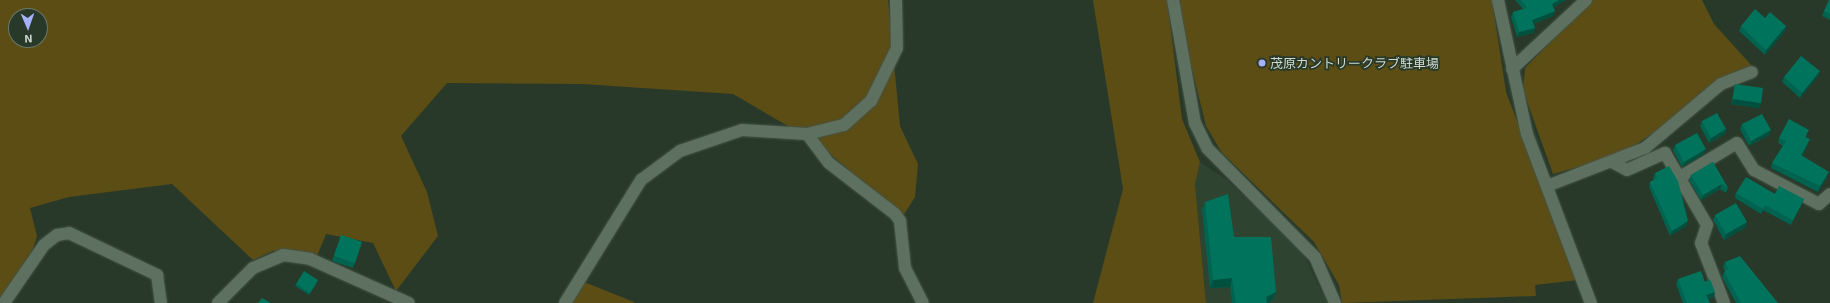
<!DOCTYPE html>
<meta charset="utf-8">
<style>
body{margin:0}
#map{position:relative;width:1830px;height:303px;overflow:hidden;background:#283929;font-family:"Exo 2","Noto Sans JP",sans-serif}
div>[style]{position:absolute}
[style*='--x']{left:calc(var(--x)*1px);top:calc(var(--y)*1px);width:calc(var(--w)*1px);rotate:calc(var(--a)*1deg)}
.built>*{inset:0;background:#2e4430}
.green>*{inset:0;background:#5c4d15}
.roads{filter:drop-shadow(0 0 1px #455446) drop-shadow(0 0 1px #455446)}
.street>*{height:12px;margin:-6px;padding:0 6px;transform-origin:6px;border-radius:6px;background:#5e705f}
.secondary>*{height:12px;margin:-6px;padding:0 6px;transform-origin:6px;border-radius:6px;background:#5e705f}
.wall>*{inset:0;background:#00634f}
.shaded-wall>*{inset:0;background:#005040}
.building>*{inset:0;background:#00735c}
.dots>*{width:11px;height:11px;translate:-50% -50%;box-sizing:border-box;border:2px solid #283929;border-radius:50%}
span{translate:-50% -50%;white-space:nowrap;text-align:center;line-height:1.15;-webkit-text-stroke:3.5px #283929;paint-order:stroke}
.poi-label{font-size:13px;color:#ced9cf}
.left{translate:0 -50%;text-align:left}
.north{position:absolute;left:8px;top:8px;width:40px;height:40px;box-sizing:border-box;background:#283929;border:1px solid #6a796b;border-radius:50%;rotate:178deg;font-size:11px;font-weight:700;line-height:16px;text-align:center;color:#ced9cf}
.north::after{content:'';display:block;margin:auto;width:14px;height:18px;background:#a6b1fc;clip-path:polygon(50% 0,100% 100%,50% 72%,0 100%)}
</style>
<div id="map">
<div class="built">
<i style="clip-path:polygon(1200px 162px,1227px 180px,1301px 249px,1327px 303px,1206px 303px,1195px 184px)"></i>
</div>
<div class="green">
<i style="clip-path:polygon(evenodd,0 0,888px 0,900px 126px,918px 164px,915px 197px,903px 216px,817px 143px,733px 94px,582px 84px,447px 83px,401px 136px,427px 192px,438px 236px,396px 291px,373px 243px,326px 234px,317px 256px,273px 251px,253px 260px,172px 184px,69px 197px,30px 208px,37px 236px,33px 249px,0 300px,0 0,16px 16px,40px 16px,40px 40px,16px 40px,16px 16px)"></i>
<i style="clip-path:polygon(1093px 0,1167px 0,1182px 119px,1200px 162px,1195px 184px,1206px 303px,1093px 303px,1123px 189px)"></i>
<i style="clip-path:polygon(1175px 0,1492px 0,1506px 92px,1578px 280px,1535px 285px,1536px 296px,1342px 303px,1339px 285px,1314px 242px,1222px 153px,1206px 126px)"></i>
<i style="clip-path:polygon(1592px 0,1702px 0,1714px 24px,1753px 67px,1632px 147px,1604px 160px,1553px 174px,1523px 90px,1525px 68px)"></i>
<i style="clip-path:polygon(584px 282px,634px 302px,634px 303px,569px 303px)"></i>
</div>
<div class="roads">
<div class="street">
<i style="--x:1498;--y:0;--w:137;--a:77.8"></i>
<i style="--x:1527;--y:134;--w:181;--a:69.3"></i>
<i style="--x:1512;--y:69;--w:101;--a:-43"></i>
<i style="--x:807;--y:134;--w:36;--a:53"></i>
<i style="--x:829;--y:163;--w:83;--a:37.7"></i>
<i style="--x:895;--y:214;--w:9;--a:54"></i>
<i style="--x:900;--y:221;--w:47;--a:83.9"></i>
<i style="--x:905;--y:268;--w:39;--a:63"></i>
<i style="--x:1612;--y:162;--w:17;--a:28"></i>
<i style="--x:1627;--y:170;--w:42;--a:-24.1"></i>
<i style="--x:1665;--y:153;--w:83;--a:59.7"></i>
<i style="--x:1707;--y:225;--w:19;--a:108"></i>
<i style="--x:1701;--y:243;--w:64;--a:69"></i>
<i style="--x:1680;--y:177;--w:66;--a:-30.8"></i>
<i style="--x:1737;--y:143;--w:32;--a:58"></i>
<i style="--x:1754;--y:170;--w:73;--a:27.6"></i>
<i style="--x:1819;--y:204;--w:15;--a:-42"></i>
<i style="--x:1547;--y:186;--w:105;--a:-21.2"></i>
<i style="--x:1645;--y:148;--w:99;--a:-40.1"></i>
<i style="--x:1721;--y:84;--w:33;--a:-21"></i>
<i style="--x:4;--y:303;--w:70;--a:-55.4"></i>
<i style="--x:44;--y:245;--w:16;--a:-38"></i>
<i style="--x:57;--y:235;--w:12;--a:-9"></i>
<i style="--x:69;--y:233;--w:98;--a:25.5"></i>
<i style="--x:157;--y:275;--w:28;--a:82"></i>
<i style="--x:218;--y:303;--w:49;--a:-45"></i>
<i style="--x:253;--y:268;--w:33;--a:-23"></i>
<i style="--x:283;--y:255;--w:27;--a:8"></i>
<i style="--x:310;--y:259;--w:108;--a:24"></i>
<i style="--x:565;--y:303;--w:145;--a:-58.3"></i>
<i style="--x:641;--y:180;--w:49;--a:-36.6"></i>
<i style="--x:680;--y:151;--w:65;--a:-18.7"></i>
<i style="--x:742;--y:130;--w:65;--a:3.5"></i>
<i style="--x:807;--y:134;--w:38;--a:-14"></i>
<i style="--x:844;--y:125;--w:36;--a:-42"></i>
<i style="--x:871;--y:101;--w:59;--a:-63.9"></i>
<i style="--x:897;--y:48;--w:48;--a:-91.2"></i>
</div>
<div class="secondary">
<i style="--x:1173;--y:0;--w:125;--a:79.9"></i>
<i style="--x:1195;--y:123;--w:28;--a:64"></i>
<i style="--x:1207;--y:148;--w:153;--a:45.3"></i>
<i style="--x:1315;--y:257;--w:50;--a:66.5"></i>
</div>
</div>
<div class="wall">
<i style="clip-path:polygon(1515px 0,1566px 0,1553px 7px,1555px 11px,1553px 16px,1533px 24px,1535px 28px,1533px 33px,1517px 37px,1511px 17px,1513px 12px,1523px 9px)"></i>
<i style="clip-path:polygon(1830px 0,1830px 20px,1822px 16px,1824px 11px)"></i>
<i style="clip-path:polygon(1765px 18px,1786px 26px,1785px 31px,1765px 55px,1739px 31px,1741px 26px)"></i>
<i style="clip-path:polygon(1818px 76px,1800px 98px,1782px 82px,1784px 77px)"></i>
<i style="clip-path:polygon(1735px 84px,1761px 103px,1759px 108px,1731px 104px)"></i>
<i style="clip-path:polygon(1702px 121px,1726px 129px,1725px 134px,1709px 143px,1700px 126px)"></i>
<i style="clip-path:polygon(1742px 124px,1769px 135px,1749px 146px,1740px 129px)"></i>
<i style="clip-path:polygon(1807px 135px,1806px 137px,1808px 144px,1802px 156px,1827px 177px,1818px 192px,1771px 168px,1772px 163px,1783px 146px,1778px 143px,1779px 138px)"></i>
<i style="clip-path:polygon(1675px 145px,1704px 154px,1682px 167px,1673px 150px)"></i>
<i style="clip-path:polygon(1713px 162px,1728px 188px,1726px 193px,1720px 189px,1701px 200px,1689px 180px,1691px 175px)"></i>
<i style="clip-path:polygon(1655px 173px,1686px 226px,1670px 236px,1649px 187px,1650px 182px,1654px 180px,1653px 178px)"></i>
<i style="clip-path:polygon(1736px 193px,1775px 194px,1804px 199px,1802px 204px,1791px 225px,1763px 210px,1761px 214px,1735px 198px)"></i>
<i style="clip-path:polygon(1205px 202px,1234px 237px,1276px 292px,1273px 300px,1267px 303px,1232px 303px,1230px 287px,1210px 288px,1202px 210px)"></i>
<i style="clip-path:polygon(1715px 215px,1747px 222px,1745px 228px,1724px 240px,1713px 220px)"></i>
<i style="clip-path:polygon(341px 235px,362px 242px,353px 268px,332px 261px)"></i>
<i style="clip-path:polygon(1725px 262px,1778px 303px,1736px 303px,1722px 277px,1724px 272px,1725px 271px,1723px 267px)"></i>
<i style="clip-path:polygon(1678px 279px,1705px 282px,1714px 297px,1708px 299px,1710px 303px,1683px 303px,1676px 284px)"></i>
<i style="clip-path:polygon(317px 283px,309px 295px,295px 286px,296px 284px)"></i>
</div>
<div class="shaded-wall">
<i style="clip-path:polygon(1559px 0,1566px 0,1550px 9px,1552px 4px)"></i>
<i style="clip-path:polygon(1555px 11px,1553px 16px,1530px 25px,1532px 20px)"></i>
<i style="clip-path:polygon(1786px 26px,1785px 31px,1765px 55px,1766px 50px)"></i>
<i style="clip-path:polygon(1535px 28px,1533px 33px,1517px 37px,1519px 32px)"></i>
<i style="clip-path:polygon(1820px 71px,1818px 76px,1800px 98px,1802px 93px)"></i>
<i style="clip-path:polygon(1733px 99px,1761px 103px,1759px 108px,1731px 104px)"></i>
<i style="clip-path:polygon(1726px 129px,1725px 134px,1709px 143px,1711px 138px)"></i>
<i style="clip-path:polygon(1771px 130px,1769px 135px,1749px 146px,1751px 141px)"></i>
<i style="clip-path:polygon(1810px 139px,1808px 144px,1799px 160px,1801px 155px)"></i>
<i style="clip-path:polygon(1706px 149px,1704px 154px,1682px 167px,1684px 162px)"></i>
<i style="clip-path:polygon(1829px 172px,1827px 177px,1818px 192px,1820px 186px)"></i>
<i style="clip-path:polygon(1722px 184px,1720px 189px,1701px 200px,1703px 195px)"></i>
<i style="clip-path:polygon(1804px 199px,1802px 204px,1791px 225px,1793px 220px)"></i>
<i style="clip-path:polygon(1688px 221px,1686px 226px,1670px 236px,1672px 231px)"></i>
<i style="clip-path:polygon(1747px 222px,1745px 228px,1724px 240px,1726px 234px)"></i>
<i style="clip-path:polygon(1232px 278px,1230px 287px,1210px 288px,1213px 280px)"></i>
<i style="clip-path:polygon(318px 280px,317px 283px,309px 295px,310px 293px)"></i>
<i style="clip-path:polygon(1276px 292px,1273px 300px,1267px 303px,1264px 303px,1266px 297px)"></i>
<i style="clip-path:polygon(1715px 292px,1714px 297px,1704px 300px,1706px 295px)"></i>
</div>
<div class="building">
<i style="clip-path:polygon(1521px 0,1559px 0,1552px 4px,1555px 11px,1532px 20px,1535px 28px,1519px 32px,1513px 12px,1527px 8px)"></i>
<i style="clip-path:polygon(1829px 0,1830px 0,1830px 14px,1824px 11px)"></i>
<i style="clip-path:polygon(1755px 9px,1765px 18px,1770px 12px,1786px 26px,1766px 50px,1741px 26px)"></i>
<i style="clip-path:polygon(1801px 56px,1820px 71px,1802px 93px,1784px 77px)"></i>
<i style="clip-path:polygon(1735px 84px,1763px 88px,1761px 103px,1733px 99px)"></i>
<i style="clip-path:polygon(1717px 113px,1726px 129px,1711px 138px,1702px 121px)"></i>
<i style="clip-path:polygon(1762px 114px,1771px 130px,1751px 141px,1742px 124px)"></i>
<i style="clip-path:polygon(1789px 119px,1809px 130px,1805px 137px,1810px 139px,1801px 155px,1829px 172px,1820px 186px,1772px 163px,1786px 141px,1779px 138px)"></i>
<i style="clip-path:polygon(1697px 133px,1706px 149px,1684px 162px,1675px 145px)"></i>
<i style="clip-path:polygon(1713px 162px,1728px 188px,1722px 184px,1703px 195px,1691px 175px)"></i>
<i style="clip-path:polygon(1669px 166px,1678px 181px,1688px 221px,1672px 231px,1650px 182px,1657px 178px,1655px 173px)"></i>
<i style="clip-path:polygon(1746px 177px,1775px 194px,1779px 186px,1804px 199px,1793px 220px,1765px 205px,1763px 209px,1736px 193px)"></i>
<i style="clip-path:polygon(1228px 194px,1234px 237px,1271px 237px,1276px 292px,1266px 297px,1267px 303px,1236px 303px,1232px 278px,1213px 280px,1205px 202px)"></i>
<i style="clip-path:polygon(1736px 203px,1747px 222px,1726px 234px,1715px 215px)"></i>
<i style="clip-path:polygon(341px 235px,362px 242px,355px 263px,334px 256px)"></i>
<i style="clip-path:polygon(1740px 256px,1778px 303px,1741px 303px,1724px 272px,1728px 269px,1725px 262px)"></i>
<i style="clip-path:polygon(304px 271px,318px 280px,310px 293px,296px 284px)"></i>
<i style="clip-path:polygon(1701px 271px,1705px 282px,1710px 279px,1715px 292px,1706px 295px,1710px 303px,1687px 303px,1678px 279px)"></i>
<i style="clip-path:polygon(262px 298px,271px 303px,258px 303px)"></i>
</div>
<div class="dots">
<i style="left:1262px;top:63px;background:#a6b1fc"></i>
</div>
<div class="poi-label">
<span class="left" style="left:1270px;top:63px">茂原カントリークラブ駐車場</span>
</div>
<div class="north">N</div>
</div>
